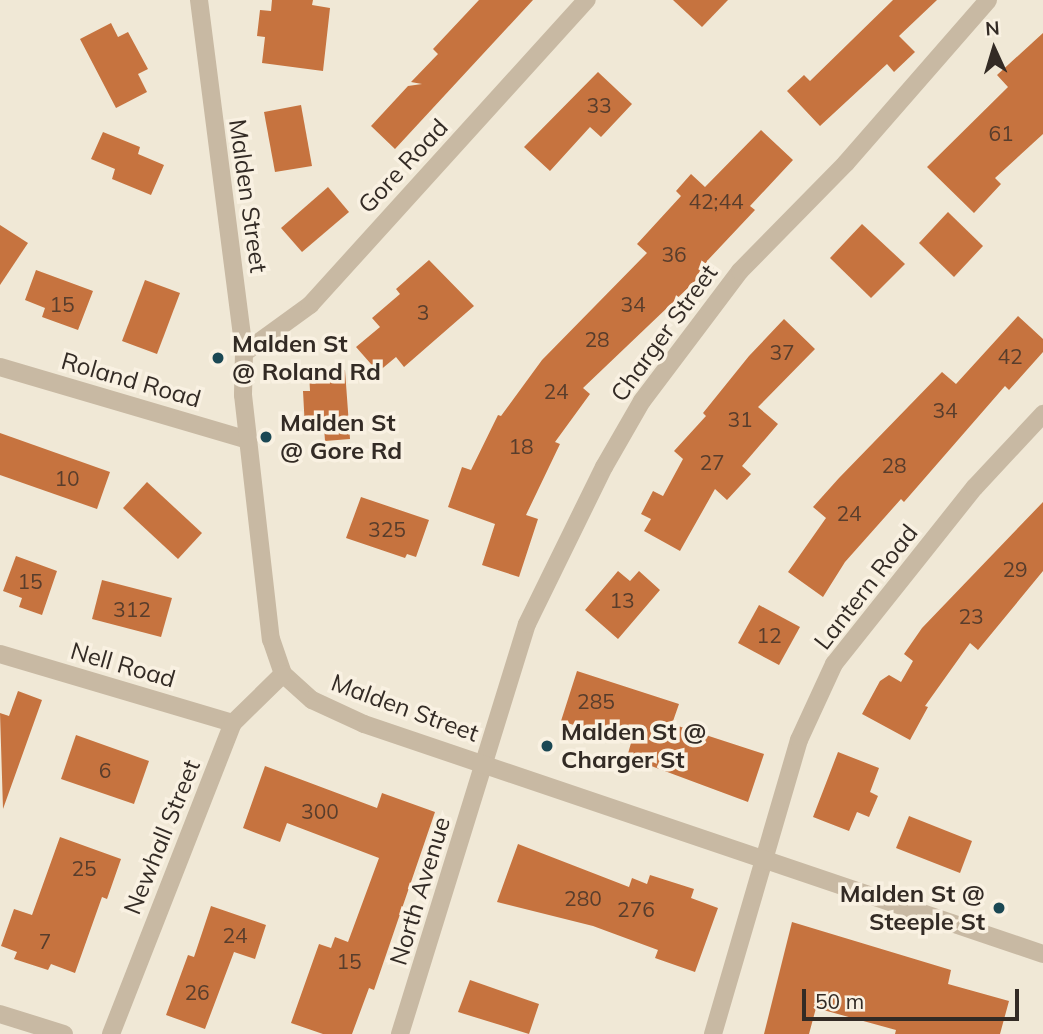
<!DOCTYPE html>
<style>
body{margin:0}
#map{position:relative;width:1043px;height:1034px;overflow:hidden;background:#f0e8d6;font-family:Mulish,sans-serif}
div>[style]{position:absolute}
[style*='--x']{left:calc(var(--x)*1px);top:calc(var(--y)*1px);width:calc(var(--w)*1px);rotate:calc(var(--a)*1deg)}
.building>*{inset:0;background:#c6733f}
.minor>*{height:18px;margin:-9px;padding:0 9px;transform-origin:9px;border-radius:9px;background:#c8b9a3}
.tertiary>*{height:18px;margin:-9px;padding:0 9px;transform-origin:9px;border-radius:9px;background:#c8b9a3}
.dots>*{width:19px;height:19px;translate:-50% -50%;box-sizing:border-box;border:4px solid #f9f1e2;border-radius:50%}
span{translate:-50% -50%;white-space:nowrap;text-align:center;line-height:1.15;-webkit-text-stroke:7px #f9f1e2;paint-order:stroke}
.number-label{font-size:21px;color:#583d2c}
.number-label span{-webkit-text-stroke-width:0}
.street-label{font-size:24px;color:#332b25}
.poi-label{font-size:24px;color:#332b25;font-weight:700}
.left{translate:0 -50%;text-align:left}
.right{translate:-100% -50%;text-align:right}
.north{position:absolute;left:959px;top:14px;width:70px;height:70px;-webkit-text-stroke:5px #f9f1e2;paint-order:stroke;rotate:356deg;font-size:19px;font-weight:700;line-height:28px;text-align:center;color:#332b25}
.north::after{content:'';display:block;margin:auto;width:24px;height:32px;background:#332b25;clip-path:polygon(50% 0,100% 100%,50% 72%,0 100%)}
.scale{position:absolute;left:802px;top:989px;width:217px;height:32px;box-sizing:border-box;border:4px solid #332b25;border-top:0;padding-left:9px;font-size:21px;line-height:24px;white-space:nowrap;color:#332b25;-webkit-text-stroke:5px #f9f1e2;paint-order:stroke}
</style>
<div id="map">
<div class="building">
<i style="clip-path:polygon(272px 0,313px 0,312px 5px,330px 8px,323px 71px,262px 63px,265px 37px,257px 36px,260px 10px,271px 11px)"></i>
<i style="clip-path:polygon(479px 0,533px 0,395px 149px,371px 126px,408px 86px,422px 84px,411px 82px,438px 54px,433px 49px)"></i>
<i style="clip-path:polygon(673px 0,728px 0,702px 27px)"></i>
<i style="clip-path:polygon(893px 0,937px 0,899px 36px,915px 52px,894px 72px,887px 64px,820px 126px,787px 91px,804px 75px,810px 81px)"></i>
<i style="clip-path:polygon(111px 23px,118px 37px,128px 32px,148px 69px,138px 74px,147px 92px,116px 108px,80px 39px)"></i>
<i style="clip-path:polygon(1043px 33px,1043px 134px,995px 178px,1001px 184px,974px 213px,927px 167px,1008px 87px,997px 75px)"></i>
<i style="clip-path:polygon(598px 72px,632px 104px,601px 137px,590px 127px,550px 171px,524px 147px)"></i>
<i style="clip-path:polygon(301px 105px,312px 166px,275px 172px,264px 112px)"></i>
<i style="clip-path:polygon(761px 130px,793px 160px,750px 206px,755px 210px,707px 261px,712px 265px,583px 388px,590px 394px,555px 442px,560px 444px,526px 515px,538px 519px,519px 577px,482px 565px,495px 524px,448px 507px,462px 467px,471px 470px,498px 415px,501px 416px,542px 360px,647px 253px,637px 244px,681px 196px,676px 191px,691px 174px,705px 187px)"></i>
<i style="clip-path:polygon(103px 132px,140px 147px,138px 154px,164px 165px,151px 195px,112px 179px,115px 169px,91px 159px)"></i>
<i style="clip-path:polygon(328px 187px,349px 212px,302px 252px,281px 228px)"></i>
<i style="clip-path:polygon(948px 212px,983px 246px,954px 277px,919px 243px)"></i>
<i style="clip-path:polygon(862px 224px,905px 264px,871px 298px,830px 258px)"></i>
<i style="clip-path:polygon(0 225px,28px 243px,0 285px)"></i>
<i style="clip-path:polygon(429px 260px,474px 306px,404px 367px,396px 357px,378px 372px,356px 347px,380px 327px,372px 318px,400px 294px,396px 289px)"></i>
<i style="clip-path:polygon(36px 270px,93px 291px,78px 330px,42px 317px,45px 308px,25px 300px)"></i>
<i style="clip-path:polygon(145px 280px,180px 293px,157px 354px,122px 341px)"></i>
<i style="clip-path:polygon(1018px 316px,1043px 339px,1043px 352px,1009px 390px,1005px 386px,904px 502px,901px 499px,845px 562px,823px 597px,788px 572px,826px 518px,813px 507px,839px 478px,942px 372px,956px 384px)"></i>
<i style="clip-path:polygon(784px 319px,815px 349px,758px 407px,778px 424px,742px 466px,751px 474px,727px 500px,715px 489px,680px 551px,644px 531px,651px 519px,641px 514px,653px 491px,663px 496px,683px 459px,674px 451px,706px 416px,703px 413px,749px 356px)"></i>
<i style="clip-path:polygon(345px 370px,350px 439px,325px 441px,324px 427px,305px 429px,303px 391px,310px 391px,309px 372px)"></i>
<i style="clip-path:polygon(0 433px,110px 472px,97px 509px,0 475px)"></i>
<i style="clip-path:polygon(147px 482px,202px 533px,178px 559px,123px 508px)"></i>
<i style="clip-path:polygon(361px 497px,429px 520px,416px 557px,407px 554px,405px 558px,346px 538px)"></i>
<i style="clip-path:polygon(1043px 502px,1043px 571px,978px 650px,970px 643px,925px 706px,928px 707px,910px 740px,862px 714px,880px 681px,889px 675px,901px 682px,913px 661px,904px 654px,922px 628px)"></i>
<i style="clip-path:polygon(16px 556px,57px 571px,42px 615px,19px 607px,22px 598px,3px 591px)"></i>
<i style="clip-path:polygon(618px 571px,630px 581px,639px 571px,660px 590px,618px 639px,585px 610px)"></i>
<i style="clip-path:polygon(102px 580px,172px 598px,161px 637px,92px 619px)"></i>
<i style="clip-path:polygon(759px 605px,800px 627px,779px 665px,738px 643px)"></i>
<i style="clip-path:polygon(577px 671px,679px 704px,672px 724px,764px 754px,748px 802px,627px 757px,631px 743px,561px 721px)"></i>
<i style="clip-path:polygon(18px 691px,42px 700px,3px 809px,0 713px,9px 716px)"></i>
<i style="clip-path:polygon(76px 735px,149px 761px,134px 804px,61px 779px)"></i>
<i style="clip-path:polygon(838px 752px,879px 768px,870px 792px,878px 796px,869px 817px,857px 812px,849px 831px,813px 817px)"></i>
<i style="clip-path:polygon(265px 766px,377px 808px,382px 793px,435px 812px,374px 990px,369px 988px,352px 1034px,323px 1034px,291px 1023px,319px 944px,331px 948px,335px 937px,348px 942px,379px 858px,287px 823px,280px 842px,243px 828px)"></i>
<i style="clip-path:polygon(909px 816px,972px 841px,960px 873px,896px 848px)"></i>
<i style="clip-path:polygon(60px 837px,121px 859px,107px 899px,102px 897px,75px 973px,51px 964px,48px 970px,14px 959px,17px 952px,1px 946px,14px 909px,32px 915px)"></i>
<i style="clip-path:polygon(518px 844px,629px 887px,632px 878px,647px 884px,650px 875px,694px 889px,691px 898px,718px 908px,695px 972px,655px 958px,658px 950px,593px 926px,497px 902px)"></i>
<i style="clip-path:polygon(211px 906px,266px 925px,255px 959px,234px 952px,205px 1029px,166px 1015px,188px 955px,194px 957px)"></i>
<i style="clip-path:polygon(792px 922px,951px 970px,948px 984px,1009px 1001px,1000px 1034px,895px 1034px,896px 1030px,816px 1008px,809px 1034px,764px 1034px)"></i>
<i style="clip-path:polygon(470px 980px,539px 1004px,529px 1034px,458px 1012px)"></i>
</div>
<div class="minor">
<i style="--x:244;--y:353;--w:82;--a:-36"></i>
<i style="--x:310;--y:305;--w:412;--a:-47.8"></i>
<i style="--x:0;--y:367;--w:259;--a:16.4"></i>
<i style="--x:0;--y:654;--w:243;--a:16.5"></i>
<i style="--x:0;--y:1014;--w:67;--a:17.4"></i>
<i style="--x:400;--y:1034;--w:429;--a:-72.8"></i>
<i style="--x:527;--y:624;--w:175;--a:-63.9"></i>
<i style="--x:604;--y:467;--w:76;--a:-60.1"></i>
<i style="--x:642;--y:401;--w:163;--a:-53"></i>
<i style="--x:740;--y:271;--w:151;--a:-45.5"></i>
<i style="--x:846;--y:163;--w:216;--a:-48.9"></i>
<i style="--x:713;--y:1034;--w:306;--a:-73.7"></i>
<i style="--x:799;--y:740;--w:84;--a:-65.3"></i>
<i style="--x:834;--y:664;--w:226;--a:-51.5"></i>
<i style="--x:975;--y:487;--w:100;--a:-47"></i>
</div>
<div class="tertiary">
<i style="--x:199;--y:0;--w:356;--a:82.7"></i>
<i style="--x:244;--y:353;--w:42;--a:91.4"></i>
<i style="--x:243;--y:395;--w:246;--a:83.5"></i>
<i style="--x:271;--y:639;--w:37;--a:71"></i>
<i style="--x:283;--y:674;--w:39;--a:42"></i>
<i style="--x:312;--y:700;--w:57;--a:24.8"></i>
<i style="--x:364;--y:724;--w:717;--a:18.71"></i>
<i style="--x:111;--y:1034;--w:334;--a:-68.6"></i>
<i style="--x:233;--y:723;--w:70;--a:-44.4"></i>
</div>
<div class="dots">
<i style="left:218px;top:358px;background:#1b4854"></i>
<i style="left:266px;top:437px;background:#1b4854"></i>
<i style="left:547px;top:746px;background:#1b4854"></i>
<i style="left:999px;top:908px;background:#1b4854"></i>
</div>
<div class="number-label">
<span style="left:599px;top:105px">33</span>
<span style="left:1001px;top:133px">61</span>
<span style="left:716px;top:201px">42;44</span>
<span style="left:674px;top:254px">36</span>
<span style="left:62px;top:304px">15</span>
<span style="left:633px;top:304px">34</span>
<span style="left:423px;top:312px">3</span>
<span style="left:597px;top:339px">28</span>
<span style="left:782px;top:352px">37</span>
<span style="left:1010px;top:356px">42</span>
<span style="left:556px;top:391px">24</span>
<span style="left:945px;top:410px">34</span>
<span style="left:740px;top:419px">31</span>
<span style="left:521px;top:446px">18</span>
<span style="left:712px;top:462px">27</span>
<span style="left:894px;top:465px">28</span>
<span style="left:67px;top:478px">10</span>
<span style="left:849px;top:513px">24</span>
<span style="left:387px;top:529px">325</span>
<span style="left:1015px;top:569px">29</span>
<span style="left:30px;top:581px">15</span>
<span style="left:622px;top:600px">13</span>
<span style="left:132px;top:609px">312</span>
<span style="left:971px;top:616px">23</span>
<span style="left:769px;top:635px">12</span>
<span style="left:596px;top:701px">285</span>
<span style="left:105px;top:770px">6</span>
<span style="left:320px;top:811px">300</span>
<span style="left:84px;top:868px">25</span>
<span style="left:583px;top:898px">280</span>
<span style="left:636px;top:909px">276</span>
<span style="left:235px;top:935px">24</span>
<span style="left:45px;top:941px">7</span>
<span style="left:349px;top:961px">15</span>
<span style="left:197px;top:992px">26</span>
</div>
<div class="street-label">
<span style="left:403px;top:166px;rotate:-47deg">Gore Road</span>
<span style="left:248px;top:196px;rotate:82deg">Malden Street</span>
<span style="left:664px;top:333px;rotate:-54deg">Charger Street</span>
<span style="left:131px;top:380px;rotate:16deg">Roland Road</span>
<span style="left:866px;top:587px;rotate:-52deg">Lantern Road</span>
<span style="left:123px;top:665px;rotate:16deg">Nell Road</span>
<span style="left:405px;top:708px;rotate:20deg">Malden Street</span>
<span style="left:162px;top:837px;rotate:-68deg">Newhall Street</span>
<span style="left:420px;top:891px;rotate:-73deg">North Avenue</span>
</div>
<div class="poi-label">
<span class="left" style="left:232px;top:358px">Malden St<br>@ Roland Rd</span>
<span class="left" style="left:280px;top:437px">Malden St<br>@ Gore Rd</span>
<span class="left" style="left:561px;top:746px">Malden St @<br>Charger St</span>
<span class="right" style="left:985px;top:908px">Malden St @<br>Steeple St</span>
</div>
<div class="north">N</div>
<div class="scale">50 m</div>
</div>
